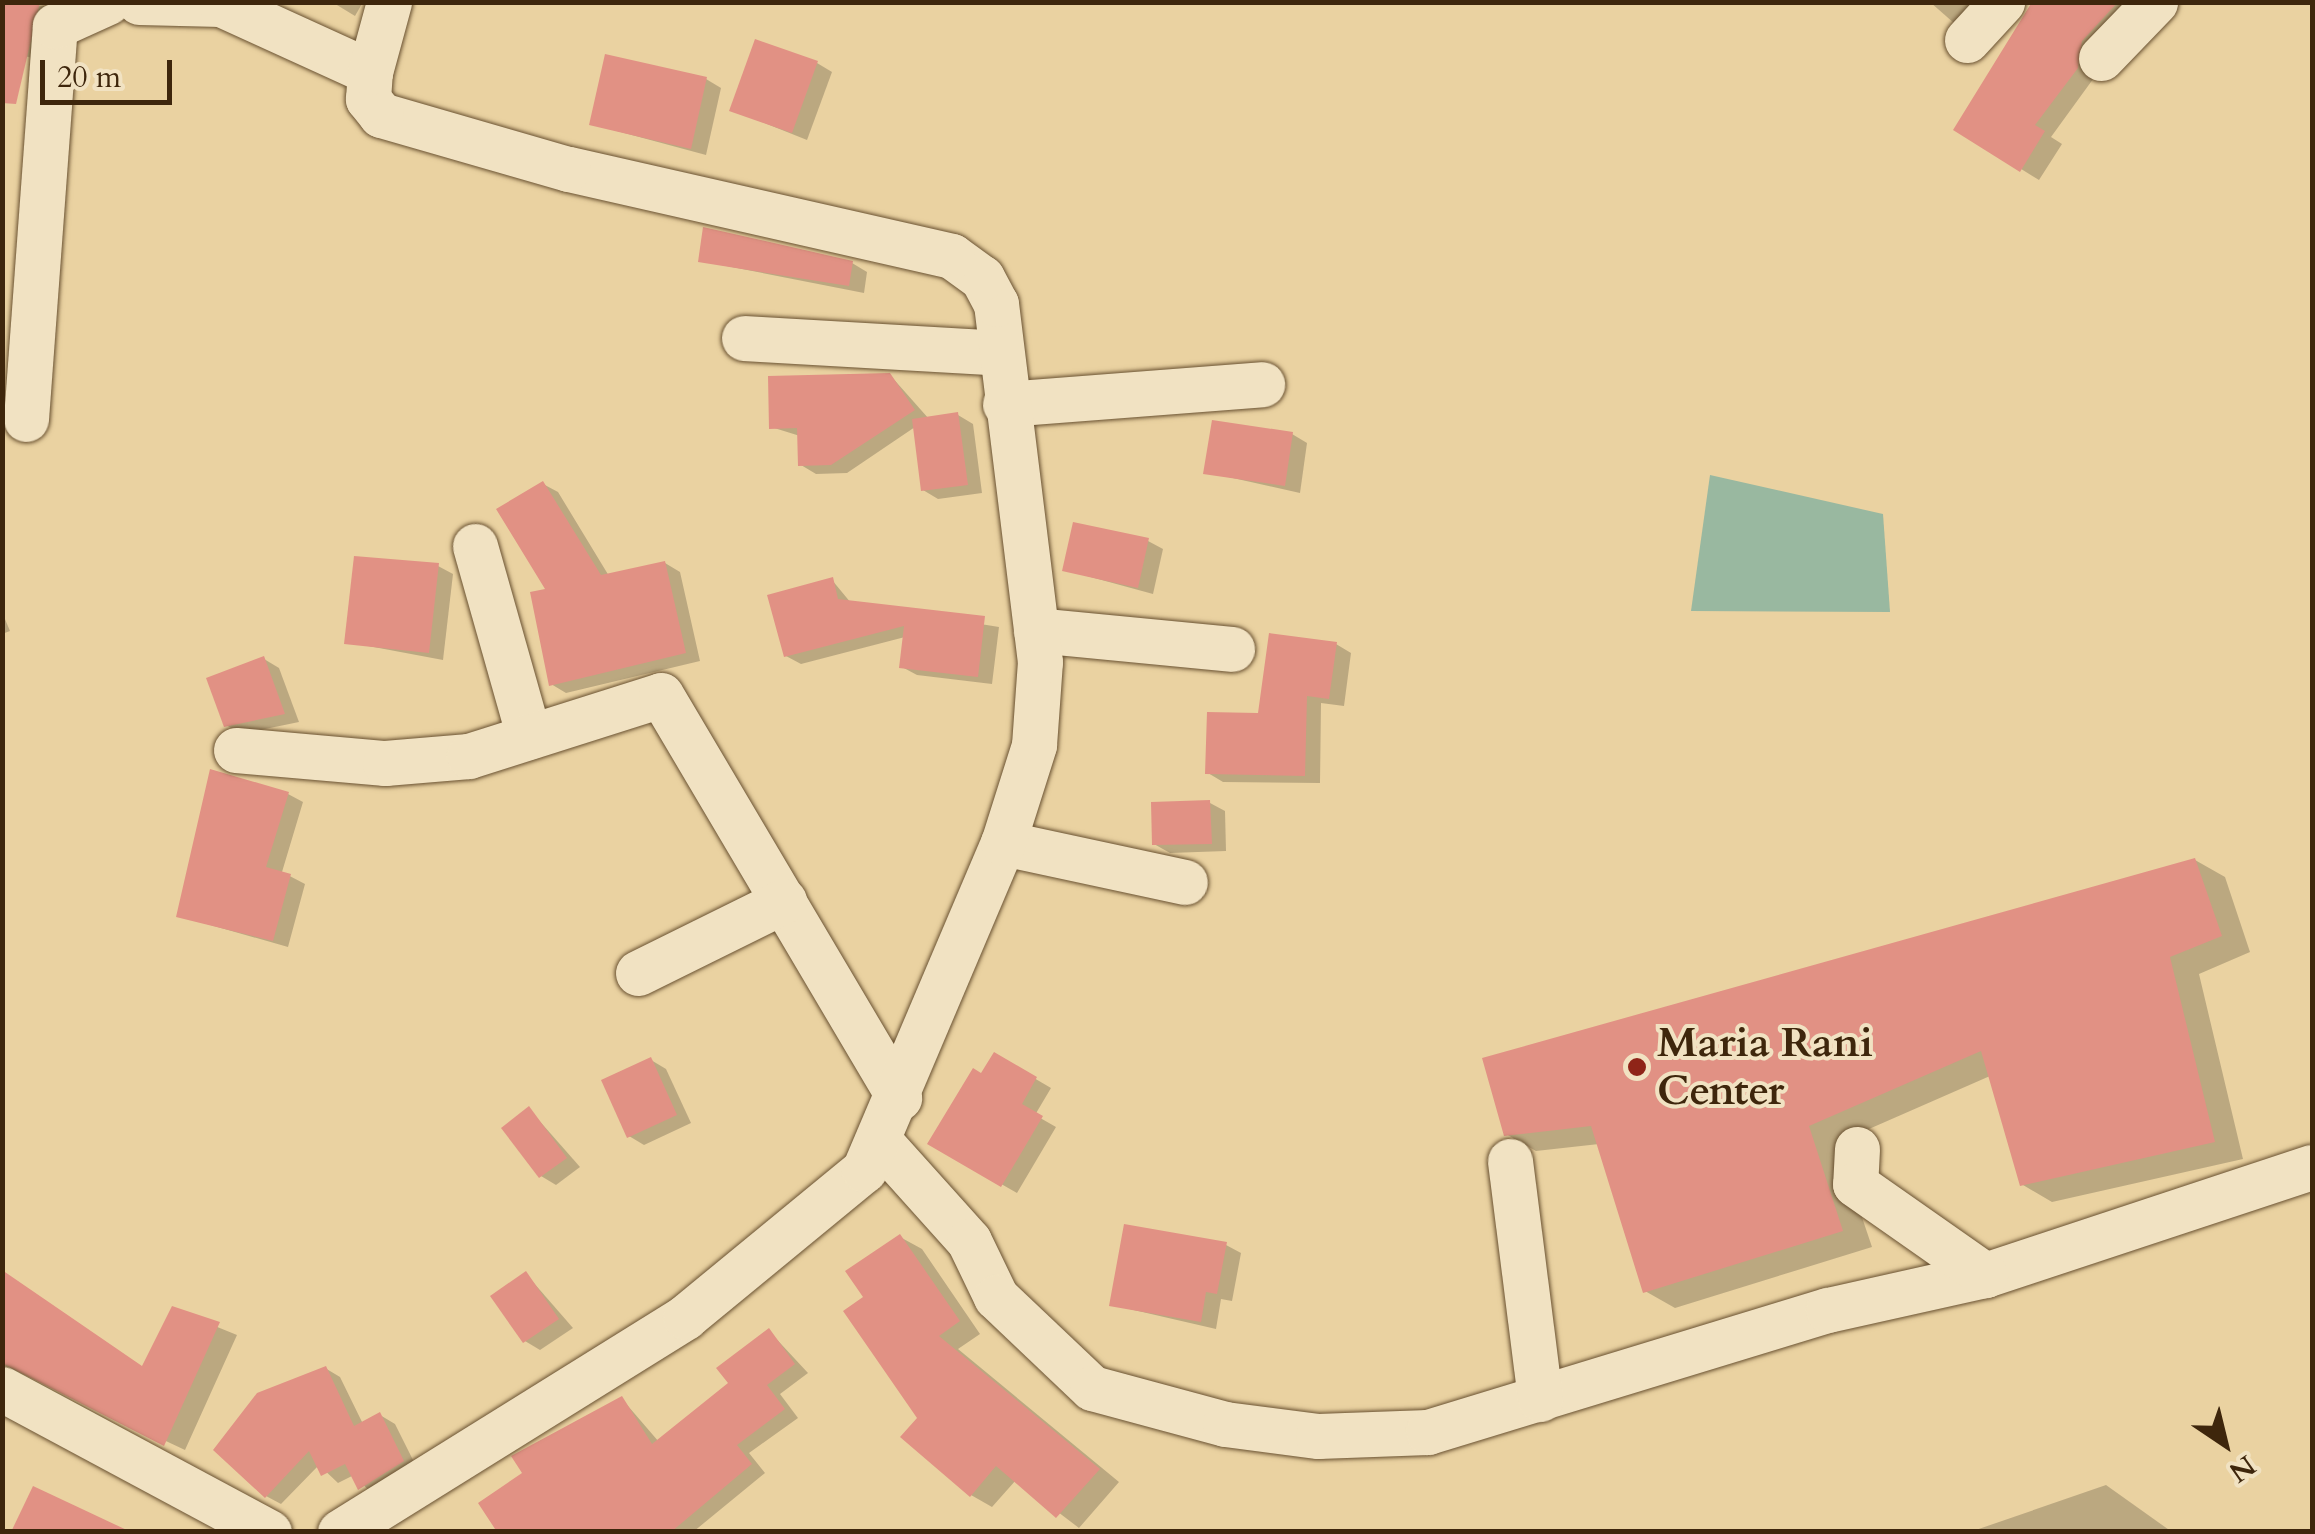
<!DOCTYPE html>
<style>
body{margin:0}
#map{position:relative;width:2315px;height:1534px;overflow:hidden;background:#ead2a1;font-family:Cardo,serif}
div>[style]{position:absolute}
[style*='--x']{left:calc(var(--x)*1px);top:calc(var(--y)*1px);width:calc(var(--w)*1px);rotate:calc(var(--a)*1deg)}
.water>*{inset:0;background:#99b8a0}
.shadow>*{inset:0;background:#0003}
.building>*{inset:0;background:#e19184}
.roads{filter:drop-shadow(0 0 2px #695131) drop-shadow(0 0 2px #695131)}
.minor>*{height:45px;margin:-22.5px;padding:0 22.5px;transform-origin:22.5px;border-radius:22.5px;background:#f1e2c2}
.dots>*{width:28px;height:28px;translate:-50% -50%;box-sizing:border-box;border:5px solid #f1e2c2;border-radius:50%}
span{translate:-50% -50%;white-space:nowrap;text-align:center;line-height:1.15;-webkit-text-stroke:8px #f1e2c2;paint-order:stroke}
.poi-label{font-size:42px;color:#3e260c;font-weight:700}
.left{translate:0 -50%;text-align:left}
.frame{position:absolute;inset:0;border:5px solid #3e260c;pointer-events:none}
.north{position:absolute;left:2175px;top:1394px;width:100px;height:100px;-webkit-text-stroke:8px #f1e2c2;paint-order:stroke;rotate:145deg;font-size:28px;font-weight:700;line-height:40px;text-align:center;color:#3e260c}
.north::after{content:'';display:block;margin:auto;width:35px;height:45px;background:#3e260c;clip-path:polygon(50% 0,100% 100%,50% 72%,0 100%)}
.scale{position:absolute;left:40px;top:60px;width:132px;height:45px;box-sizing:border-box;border:5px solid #3e260c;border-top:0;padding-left:12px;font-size:30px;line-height:35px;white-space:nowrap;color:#3e260c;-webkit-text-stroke:8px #f1e2c2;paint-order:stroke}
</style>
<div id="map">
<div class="water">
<i style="clip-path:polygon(1710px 475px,1883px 514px,1890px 612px,1691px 611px)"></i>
</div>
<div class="shadow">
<i style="clip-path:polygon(2px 2px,56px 7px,42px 60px,2px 51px)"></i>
<i style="clip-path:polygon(332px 2px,363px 2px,355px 16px)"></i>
<i style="clip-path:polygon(1930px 2px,1989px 2px,1963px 31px)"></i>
<i style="clip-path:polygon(2038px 2px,2149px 2px,2051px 137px,2062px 144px,2039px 180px,1957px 129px)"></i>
<i style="clip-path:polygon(817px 63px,832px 72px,807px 140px,732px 110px)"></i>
<i style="clip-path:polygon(706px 79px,721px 88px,706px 155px,591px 124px)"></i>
<i style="clip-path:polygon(701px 261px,852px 263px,867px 272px,864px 293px)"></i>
<i style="clip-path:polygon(890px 375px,929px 419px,958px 415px,973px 424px,982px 493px,938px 499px,923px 490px,915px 427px,847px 473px,816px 474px,801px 465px,800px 436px,771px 427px)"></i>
<i style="clip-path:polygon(1292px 434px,1307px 443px,1300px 493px,1206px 472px)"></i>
<i style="clip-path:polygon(543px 484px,558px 492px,609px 576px,665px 563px,680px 572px,700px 661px,566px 693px,551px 684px)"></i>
<i style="clip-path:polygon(1148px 541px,1163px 549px,1153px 594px,1065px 570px)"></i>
<i style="clip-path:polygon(438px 566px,453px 574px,443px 660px,347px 642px)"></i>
<i style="clip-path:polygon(832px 580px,851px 603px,999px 627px,992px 684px,917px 675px,902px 667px,905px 637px,801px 664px,786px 656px)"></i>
<i style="clip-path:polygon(2px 612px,10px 631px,2px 634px)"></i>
<i style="clip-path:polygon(1336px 644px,1351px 653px,1344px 706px,1321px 703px,1320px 783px,1223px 782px,1208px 773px)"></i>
<i style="clip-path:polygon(264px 659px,279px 668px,299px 722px,241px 734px,226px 725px)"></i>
<i style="clip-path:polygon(288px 794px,303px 802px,282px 872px,305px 884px,288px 947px,179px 916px)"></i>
<i style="clip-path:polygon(1210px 803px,1225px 811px,1226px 851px,1170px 853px,1154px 844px)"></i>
<i style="clip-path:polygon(2195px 860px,2225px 877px,2250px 952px,2199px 974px,2243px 1159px,2052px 1202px,2023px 1185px,1990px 1076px,1837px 1143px,1872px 1247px,1675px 1308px,1645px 1291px,1599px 1144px,1536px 1151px,1506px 1134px)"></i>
<i style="clip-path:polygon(995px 1055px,1051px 1088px,1035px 1115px,1056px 1127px,1017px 1193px,931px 1144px)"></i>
<i style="clip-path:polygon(651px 1060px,666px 1069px,691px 1123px,644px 1145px,629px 1136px)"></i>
<i style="clip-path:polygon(529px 1109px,580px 1167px,556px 1185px,541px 1176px)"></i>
<i style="clip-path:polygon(900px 1237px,922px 1249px,980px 1334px,958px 1349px,1119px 1482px,1079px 1528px,1016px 1480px,992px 1507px,971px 1495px,920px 1419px,866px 1297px)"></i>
<i style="clip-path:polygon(1226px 1245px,1241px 1253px,1232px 1301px,1221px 1299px,1216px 1329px,1112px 1305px)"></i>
<i style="clip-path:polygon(526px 1274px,573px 1328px,540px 1350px,525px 1341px)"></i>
<i style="clip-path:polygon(2px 1278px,142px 1367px,173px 1309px,237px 1335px,185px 1450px,2px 1364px)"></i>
<i style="clip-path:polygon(769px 1331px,808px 1373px,780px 1394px,798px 1418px,749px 1453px,765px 1473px,693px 1532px,500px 1532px,525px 1474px,515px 1457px,622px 1399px,659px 1442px,731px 1384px)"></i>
<i style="clip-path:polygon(325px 1368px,340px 1377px,363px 1424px,380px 1415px,395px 1424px,418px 1470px,375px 1497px,354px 1475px,338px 1483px,319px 1465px,281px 1504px,266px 1496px)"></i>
<i style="clip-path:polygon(2106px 1485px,2172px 1532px,1970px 1532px)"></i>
</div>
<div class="building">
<i style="clip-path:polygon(2px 2px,40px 2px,16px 104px,2px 103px)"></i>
<i style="clip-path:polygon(2032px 2px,2118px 2px,2082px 41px,2078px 68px,2035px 125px,2045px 131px,2020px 172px,1953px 130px)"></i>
<i style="clip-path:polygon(755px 39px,818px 61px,792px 133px,729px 111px)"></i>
<i style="clip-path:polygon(605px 54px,707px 77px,691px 149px,589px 125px)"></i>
<i style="clip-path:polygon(703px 227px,853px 261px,849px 286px,698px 262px)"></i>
<i style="clip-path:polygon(890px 373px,915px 410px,831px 465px,798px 466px,797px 428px,769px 429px,768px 376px)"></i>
<i style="clip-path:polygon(958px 412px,968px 485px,921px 491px,912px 419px)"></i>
<i style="clip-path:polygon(1212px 420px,1293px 432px,1285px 486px,1203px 474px)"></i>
<i style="clip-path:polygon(543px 481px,601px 575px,665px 561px,686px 653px,549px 686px,530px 592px,545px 589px,496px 509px)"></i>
<i style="clip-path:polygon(1073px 522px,1149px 538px,1138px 588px,1062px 571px)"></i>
<i style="clip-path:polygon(354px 556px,439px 563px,429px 653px,344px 644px)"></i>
<i style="clip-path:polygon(833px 577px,838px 599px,985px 616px,978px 677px,899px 668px,904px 626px,784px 657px,767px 595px)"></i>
<i style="clip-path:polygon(1269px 633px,1337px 642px,1329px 699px,1307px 696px,1305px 776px,1205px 774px,1207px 712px,1258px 713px)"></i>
<i style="clip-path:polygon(264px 656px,285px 714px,224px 727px,206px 678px)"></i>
<i style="clip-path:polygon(210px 769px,289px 792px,266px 867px,291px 874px,273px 941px,176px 917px)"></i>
<i style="clip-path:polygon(1210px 800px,1212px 844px,1152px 845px,1151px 802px)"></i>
<i style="clip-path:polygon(2195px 858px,2222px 936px,2170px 957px,2215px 1142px,2020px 1186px,1981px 1051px,1809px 1126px,1843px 1231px,1643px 1293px,1591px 1126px,1504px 1136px,1482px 1058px)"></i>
<i style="clip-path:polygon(994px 1052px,1037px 1077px,1022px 1104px,1043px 1116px,1001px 1187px,927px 1144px,973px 1068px,981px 1073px)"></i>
<i style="clip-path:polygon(651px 1057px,677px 1115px,627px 1138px,601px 1080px)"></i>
<i style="clip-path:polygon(529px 1106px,567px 1158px,539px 1178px,501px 1128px)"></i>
<i style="clip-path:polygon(1124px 1224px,1227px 1242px,1217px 1294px,1206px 1292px,1201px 1322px,1109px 1306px)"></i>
<i style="clip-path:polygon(900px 1234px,960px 1321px,939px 1336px,1100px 1469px,1056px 1518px,996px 1466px,970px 1497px,900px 1437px,917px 1418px,843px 1311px,863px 1297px,845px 1271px)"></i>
<i style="clip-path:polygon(2px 1270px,142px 1366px,172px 1306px,220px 1322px,164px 1446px,2px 1363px)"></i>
<i style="clip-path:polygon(526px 1271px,559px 1319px,523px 1343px,490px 1296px)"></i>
<i style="clip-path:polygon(769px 1328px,795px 1364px,767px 1385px,785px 1409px,737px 1445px,752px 1464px,671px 1532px,497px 1532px,478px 1503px,522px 1473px,511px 1456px,622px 1396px,652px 1444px,728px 1383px,716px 1368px)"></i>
<i style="clip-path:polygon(326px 1366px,354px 1426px,380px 1412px,404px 1461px,358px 1490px,345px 1464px,321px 1476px,309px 1451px,265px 1498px,213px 1450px,257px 1393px)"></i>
<i style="clip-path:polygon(33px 1486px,48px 1493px,131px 1532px,11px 1532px)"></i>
</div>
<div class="roads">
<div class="minor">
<i style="--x:139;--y:2;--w:82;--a:1.4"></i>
<i style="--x:221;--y:4;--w:164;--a:24.5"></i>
<i style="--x:1967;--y:40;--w:52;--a:-47.4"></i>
<i style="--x:2101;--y:58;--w:78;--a:-46"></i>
<i style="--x:744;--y:338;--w:257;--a:3.3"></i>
<i style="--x:1005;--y:404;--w:258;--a:-4.4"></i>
<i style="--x:26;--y:419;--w:394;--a:-85.8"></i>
<i style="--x:55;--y:26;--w:58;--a:-24.4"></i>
<i style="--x:475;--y:546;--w:198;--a:74.2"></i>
<i style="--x:1036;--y:630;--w:197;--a:5.5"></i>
<i style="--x:236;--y:750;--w:150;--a:5"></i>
<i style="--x:385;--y:763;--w:84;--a:-4.8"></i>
<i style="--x:469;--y:756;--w:201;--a:-17.6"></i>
<i style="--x:661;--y:695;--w:468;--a:59.4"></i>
<i style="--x:1003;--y:843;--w:186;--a:12.1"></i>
<i style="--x:638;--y:973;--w:163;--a:-26.3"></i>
<i style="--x:882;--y:1144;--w:130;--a:48.1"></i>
<i style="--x:969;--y:1241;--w:62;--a:64.3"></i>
<i style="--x:996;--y:1297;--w:132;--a:43.5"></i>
<i style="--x:1092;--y:1388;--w:138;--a:15.1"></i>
<i style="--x:1225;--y:1424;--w:94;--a:7.4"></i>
<i style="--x:1318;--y:1436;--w:110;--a:-2.1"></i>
<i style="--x:1428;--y:1432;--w:418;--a:-17"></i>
<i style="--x:1828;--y:1310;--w:161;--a:-12.6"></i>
<i style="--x:1985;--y:1275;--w:344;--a:-18.3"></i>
<i style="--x:1857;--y:1149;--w:35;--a:93"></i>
<i style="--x:1855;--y:1184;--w:159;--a:35"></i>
<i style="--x:1510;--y:1161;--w:240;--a:82.8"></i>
<i style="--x:2;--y:1389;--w:303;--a:28.2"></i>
<i style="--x:340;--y:1532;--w:407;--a:-31.9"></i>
<i style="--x:685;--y:1317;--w:232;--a:-39.4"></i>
<i style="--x:864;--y:1170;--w:355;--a:-67"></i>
<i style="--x:1003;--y:843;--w:103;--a:-72.4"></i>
<i style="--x:1034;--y:745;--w:83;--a:-85.9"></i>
<i style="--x:1040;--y:662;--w:361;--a:-97"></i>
<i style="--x:996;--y:304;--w:30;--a:-118"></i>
<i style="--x:982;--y:278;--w:37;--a:-144"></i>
<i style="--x:952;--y:256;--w:394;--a:-167.2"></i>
<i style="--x:568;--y:169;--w:195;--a:-163.9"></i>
<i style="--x:381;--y:115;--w:21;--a:-129"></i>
<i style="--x:368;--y:99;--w:27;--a:-86"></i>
<i style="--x:370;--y:72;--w:73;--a:-74.8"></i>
</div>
</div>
<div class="dots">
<i style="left:1637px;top:1067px;background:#8f2418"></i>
</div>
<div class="poi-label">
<span class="left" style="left:1657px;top:1067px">Maria Rani<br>Center</span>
</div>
<div class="frame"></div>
<div class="north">N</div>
<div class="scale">20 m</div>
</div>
